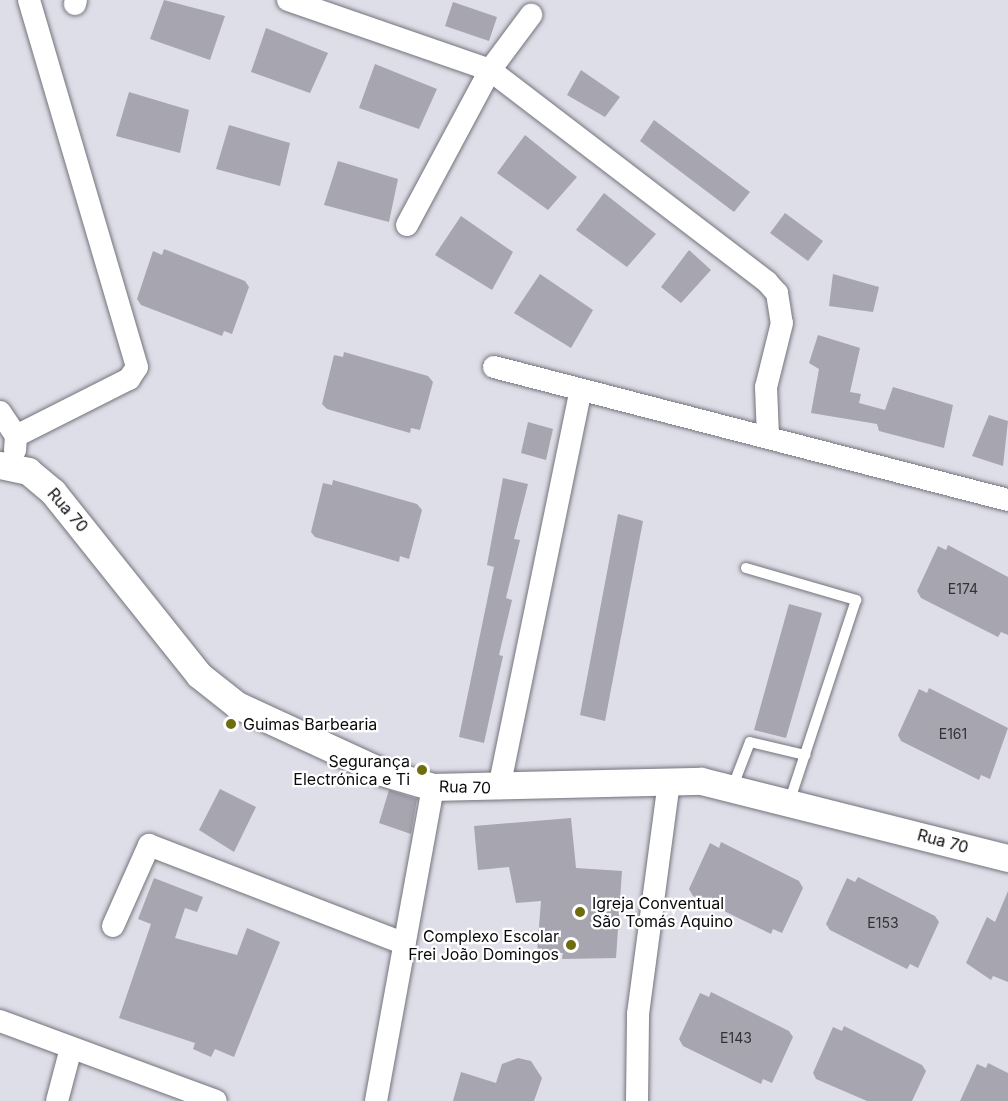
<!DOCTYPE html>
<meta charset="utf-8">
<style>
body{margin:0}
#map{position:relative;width:1008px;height:1101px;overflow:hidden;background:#dedee8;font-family:Inter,sans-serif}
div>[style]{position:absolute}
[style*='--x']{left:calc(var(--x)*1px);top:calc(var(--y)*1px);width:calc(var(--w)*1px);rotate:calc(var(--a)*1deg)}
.building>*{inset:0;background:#a6a5b0}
.roads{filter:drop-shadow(0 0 2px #74737c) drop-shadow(0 0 2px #74737c)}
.service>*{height:10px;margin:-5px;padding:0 5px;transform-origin:5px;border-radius:5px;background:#fff}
.minor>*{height:22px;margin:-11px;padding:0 11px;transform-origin:11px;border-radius:11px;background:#fff}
.tertiary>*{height:27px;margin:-13.5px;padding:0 13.5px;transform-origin:13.5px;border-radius:13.5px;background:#fff}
.dots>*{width:16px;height:16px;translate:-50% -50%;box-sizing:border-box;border:3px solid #fff;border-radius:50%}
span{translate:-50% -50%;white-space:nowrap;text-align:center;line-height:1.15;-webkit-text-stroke:4.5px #fff;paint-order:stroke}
.number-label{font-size:14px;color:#323236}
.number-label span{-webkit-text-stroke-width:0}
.street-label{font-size:16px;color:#0b0b0e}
.poi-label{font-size:16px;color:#0b0b0e}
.left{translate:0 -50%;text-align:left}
.right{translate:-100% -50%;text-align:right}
</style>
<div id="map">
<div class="building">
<i style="clip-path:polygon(164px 0,225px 16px,210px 60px,150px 39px)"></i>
<i style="clip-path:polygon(453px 2px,497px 17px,489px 41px,445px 26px)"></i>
<i style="clip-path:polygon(266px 28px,328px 53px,310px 93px,251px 72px)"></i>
<i style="clip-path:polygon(375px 64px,437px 89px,419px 129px,359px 108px)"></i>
<i style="clip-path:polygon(581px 70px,620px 97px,605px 117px,567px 95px)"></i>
<i style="clip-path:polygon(129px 92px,189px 110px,180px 153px,116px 136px)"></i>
<i style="clip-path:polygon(654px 120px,750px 192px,734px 212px,640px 141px)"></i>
<i style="clip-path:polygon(229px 125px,290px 143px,280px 186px,216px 169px)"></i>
<i style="clip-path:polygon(525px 135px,577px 177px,548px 210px,497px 173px)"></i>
<i style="clip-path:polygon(338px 161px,398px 179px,389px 222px,324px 205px)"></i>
<i style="clip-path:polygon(604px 193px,656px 234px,627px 267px,576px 230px)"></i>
<i style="clip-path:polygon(785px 213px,823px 241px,808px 261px,770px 233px)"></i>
<i style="clip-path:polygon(461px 216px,513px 252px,492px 290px,435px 255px)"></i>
<i style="clip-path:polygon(164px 249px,245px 281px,249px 287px,232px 334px,224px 331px,222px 336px,141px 305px,137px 299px,153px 251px,162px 255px)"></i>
<i style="clip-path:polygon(689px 250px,711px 270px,681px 303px,661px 287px)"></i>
<i style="clip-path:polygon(540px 274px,593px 310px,571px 348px,514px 313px)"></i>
<i style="clip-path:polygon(833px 274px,879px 287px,873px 312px,829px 306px)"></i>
<i style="clip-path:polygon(818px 335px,860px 348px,850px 392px,861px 394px,859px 403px,885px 410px,893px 387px,953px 405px,944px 448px,879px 431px,877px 424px,811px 413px,819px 369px,809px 363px)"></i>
<i style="clip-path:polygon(344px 352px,428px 376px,433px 382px,420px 430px,411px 428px,410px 433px,327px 409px,322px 404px,334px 355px,343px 357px)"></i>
<i style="clip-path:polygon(989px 415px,1008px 421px,1003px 466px,972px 456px)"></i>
<i style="clip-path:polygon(528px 422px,553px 429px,546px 460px,521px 453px)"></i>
<i style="clip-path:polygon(503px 478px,528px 484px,514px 539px,520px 540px,506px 598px,512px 600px,499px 655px,503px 656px,484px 743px,459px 737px,494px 567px,487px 565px)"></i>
<i style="clip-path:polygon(333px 480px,417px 504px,422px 510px,409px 559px,400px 556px,399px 562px,315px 537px,311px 532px,323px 483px,332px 485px)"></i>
<i style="clip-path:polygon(618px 514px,643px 521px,605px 721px,580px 715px)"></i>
<i style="clip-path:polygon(948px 545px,1008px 577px,1008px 635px,1001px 632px,998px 637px,921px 598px,917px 591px,938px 546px,946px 550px)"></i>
<i style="clip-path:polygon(789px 604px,822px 613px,786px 738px,754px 730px)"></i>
<i style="clip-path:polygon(929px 688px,1008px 728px,990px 779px,981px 775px,979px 780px,901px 741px,898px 735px,919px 689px,927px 693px)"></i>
<i style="clip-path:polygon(220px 789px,256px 807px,234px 852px,199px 830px)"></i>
<i style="clip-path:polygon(389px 790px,417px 799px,411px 834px,379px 823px)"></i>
<i style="clip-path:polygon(571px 818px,576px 868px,622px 871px,616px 958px,562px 959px,563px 953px,537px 952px,541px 901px,516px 903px,509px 867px,478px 870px,474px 826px)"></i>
<i style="clip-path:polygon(721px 842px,799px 881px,803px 888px,782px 933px,773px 929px,771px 934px,693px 896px,689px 889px,710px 843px,719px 848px)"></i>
<i style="clip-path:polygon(858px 877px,935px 916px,939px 922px,918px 968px,910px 964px,907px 969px,830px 930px,826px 924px,847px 878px,855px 882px)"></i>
<i style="clip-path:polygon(154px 878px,203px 897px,197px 912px,185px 908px,175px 938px,237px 955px,247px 928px,280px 942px,234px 1057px,215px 1049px,211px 1057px,193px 1049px,195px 1043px,119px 1018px,151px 924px,138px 919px)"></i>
<i style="clip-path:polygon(1008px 891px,1008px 982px,993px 976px,991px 980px,966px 963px,987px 917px,995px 922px)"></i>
<i style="clip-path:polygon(711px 992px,789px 1031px,793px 1037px,772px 1083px,763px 1079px,761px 1084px,683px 1046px,679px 1039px,700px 993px,709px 997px)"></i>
<i style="clip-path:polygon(844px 1026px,922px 1065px,926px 1071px,912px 1101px,867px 1101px,816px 1079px,813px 1073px,833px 1027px,842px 1031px)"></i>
<i style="clip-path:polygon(518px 1058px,531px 1061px,542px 1078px,534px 1101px,453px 1101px,461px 1072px,496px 1083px,502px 1064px)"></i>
<i style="clip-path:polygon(988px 1063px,1008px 1073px,1008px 1101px,960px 1101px,977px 1064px,986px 1068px)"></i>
</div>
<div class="roads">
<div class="service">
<i style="--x:746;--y:568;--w:115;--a:16.2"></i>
<i style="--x:856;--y:600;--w:211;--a:108.3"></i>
<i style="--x:733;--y:786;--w:47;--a:-68.9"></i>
<i style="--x:750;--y:742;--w:57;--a:13.3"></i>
</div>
<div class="minor">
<i style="--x:288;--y:0;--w:214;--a:19.1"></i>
<i style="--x:490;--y:70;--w:349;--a:37.4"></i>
<i style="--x:767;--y:282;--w:15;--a:48"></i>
<i style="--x:777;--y:293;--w:30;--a:81"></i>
<i style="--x:782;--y:323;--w:66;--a:104"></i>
<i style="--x:766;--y:387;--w:49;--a:87.7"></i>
<i style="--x:75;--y:4;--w:4;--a:-76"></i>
<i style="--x:407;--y:225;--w:176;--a:-61.8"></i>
<i style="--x:490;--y:70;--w:69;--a:-53.3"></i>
<i style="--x:494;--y:367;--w:531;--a:14.51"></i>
<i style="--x:0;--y:412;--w:29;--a:56"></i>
<i style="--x:16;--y:436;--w:14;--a:94"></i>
<i style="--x:16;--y:436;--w:127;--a:-26.8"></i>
<i style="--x:129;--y:379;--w:14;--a:-56"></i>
<i style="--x:137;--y:367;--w:383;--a:-106.4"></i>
<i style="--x:499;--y:788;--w:406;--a:-78.4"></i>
<i style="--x:113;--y:926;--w:89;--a:-66"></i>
<i style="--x:149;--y:845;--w:274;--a:21.1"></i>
<i style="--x:0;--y:1021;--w:230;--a:20.3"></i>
<i style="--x:57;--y:1101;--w:55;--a:-75.2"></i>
<i style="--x:376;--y:1101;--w:319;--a:-79.7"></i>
<i style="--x:637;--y:1101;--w:87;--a:-89.3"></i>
<i style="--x:638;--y:1014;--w:235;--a:-82.4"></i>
</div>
<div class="tertiary">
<i style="--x:0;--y:465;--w:29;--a:12"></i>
<i style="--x:28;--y:471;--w:33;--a:40"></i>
<i style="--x:53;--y:492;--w:234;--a:51.4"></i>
<i style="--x:199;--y:675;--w:48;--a:38.3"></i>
<i style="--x:237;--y:705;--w:160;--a:24.8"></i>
<i style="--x:382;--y:772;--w:53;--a:16.4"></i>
<i style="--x:433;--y:787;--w:268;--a:-1.3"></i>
<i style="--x:701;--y:781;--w:317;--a:14.1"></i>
</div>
</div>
<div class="dots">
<i style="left:231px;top:724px;background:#6e6d0d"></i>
<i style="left:422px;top:770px;background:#6e6d0d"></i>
<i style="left:580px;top:912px;background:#6e6d0d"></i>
<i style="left:571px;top:945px;background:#6e6d0d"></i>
</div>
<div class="number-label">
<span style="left:963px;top:589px">E174</span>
<span style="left:953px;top:734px">E161</span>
<span style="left:883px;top:923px">E153</span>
<span style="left:736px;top:1038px">E143</span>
</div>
<div class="street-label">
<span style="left:68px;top:510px;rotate:49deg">Rua 70</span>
<span style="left:465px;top:787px;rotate:2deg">Rua 70</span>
<span style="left:943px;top:841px;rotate:15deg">Rua 70</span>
</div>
<div class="poi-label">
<span class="left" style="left:243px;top:724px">Guimas Barbearia</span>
<span class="right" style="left:410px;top:770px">Segurança<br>Electrónica e Ti</span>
<span class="left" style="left:592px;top:912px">Igreja Conventual<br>São Tomás Aquino</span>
<span class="right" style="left:559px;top:945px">Complexo Escolar<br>Frei João Domingos</span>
</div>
</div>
